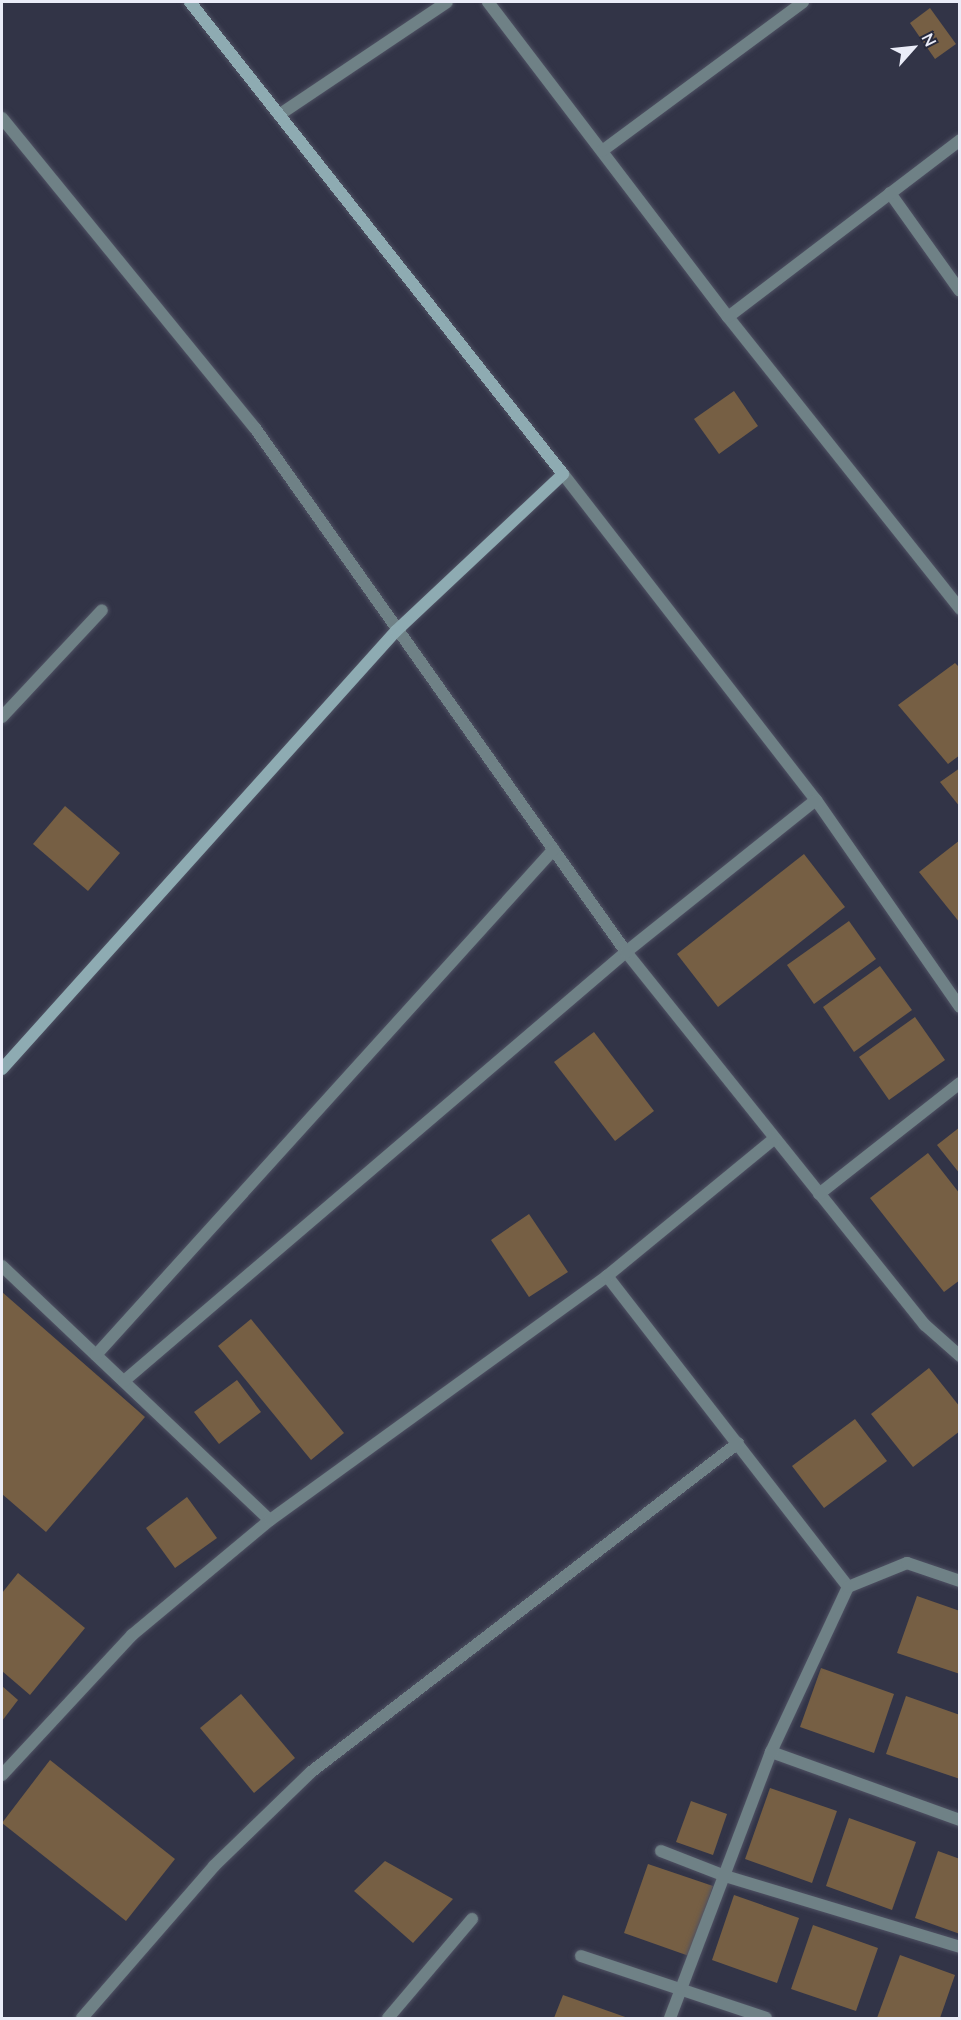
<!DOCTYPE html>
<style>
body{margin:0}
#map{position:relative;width:961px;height:2020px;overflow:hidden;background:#323447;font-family:Lato,sans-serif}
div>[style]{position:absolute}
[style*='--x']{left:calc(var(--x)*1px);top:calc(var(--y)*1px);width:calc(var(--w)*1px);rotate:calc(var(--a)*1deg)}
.building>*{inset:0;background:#765f44}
.roads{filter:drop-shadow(0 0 2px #4f5163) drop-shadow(0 0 2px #4f5163)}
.street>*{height:12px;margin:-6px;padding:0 6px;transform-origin:6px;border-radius:6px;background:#6f8186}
.secondary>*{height:12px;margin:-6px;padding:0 6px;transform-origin:6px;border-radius:6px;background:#8eabb2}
span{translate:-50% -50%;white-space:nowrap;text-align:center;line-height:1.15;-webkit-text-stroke:6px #282a3c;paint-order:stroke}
.frame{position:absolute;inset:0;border:3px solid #eaecf8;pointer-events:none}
.north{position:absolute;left:883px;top:18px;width:60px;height:60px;-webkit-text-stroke:4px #282a3c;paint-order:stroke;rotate:63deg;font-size:16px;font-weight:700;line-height:24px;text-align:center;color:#eaecf8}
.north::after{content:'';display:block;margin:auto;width:21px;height:27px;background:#eaecf8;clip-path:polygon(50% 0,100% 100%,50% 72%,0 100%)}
</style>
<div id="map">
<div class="building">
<i style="clip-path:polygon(930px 8px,956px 44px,935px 59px,910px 23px)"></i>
<i style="clip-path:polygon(734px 391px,758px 426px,719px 454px,694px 419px)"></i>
<i style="clip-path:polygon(955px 663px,960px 668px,960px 755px,948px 764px,898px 705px)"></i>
<i style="clip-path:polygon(960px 768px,960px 807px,940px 782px)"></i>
<i style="clip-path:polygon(65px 806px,120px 853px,88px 891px,33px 844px)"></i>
<i style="clip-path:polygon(960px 840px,960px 923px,919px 872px)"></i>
<i style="clip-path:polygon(804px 854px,845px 907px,718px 1007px,677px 954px)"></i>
<i style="clip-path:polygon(849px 921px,876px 959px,814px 1004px,787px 965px)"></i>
<i style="clip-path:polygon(880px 966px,912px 1010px,854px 1052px,823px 1007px)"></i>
<i style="clip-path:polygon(915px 1017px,945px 1060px,889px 1100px,859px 1057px)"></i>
<i style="clip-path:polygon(594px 1032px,654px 1111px,615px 1141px,554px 1062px)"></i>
<i style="clip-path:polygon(960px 1127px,960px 1174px,937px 1145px)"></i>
<i style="clip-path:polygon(928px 1153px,960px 1194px,960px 1280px,944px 1292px,870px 1198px)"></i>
<i style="clip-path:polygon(529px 1214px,568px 1272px,529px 1297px,491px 1240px)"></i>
<i style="clip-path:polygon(2px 1292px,145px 1417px,46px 1532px,2px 1494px)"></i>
<i style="clip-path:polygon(251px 1319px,344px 1433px,311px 1460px,218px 1346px)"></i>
<i style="clip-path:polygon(929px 1368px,960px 1407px,960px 1431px,913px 1467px,871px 1414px)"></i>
<i style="clip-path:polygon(237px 1380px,261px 1412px,219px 1444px,194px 1412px)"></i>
<i style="clip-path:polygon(855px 1419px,887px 1461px,824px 1508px,792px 1466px)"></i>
<i style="clip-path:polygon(187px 1497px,217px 1538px,175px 1568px,146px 1528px)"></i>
<i style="clip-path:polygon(18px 1573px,85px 1628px,30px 1695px,2px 1671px,2px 1593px)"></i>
<i style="clip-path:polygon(917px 1596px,960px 1611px,960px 1674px,897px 1653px)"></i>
<i style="clip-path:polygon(821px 1668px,894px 1694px,874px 1753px,800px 1727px)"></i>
<i style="clip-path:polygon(2px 1686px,18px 1700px,2px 1721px)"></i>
<i style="clip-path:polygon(241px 1694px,295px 1758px,254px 1793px,200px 1728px)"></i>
<i style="clip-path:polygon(906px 1696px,960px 1715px,960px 1779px,886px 1754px)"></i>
<i style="clip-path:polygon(50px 1760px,175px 1859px,126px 1921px,2px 1823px)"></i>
<i style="clip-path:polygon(770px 1788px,837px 1811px,812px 1883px,745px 1859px)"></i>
<i style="clip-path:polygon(691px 1801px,727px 1814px,713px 1855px,676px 1842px)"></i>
<i style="clip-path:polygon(849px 1818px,916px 1842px,892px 1910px,826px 1886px)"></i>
<i style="clip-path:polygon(938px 1851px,960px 1859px,960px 1934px,915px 1918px)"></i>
<i style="clip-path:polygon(385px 1861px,453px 1899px,413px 1943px,354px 1891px)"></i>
<i style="clip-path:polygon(648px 1864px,713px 1886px,689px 1956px,624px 1933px)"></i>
<i style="clip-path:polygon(734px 1895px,799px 1918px,777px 1983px,712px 1960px)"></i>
<i style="clip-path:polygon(813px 1925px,878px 1948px,856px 2011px,791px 1989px)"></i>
<i style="clip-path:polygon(900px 1955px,955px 1975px,940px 2018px,877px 2018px)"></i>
<i style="clip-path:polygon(563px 1995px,628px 2018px,554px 2018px)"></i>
</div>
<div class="roads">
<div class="street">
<i style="--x:488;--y:2;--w:396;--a:52.7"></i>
<i style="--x:728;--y:317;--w:373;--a:51.5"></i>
<i style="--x:279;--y:115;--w:202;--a:-33.9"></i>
<i style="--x:2;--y:118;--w:400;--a:50.8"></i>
<i style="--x:255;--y:428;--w:642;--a:54.7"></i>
<i style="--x:626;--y:952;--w:478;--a:51.3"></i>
<i style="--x:925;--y:1325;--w:47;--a:41.5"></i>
<i style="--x:602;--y:151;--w:250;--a:-36.5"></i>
<i style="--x:890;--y:193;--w:120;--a:54.5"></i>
<i style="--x:728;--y:317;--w:292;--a:-37.3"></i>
<i style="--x:563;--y:474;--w:413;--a:52.2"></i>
<i style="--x:816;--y:800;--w:252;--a:55.2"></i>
<i style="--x:2;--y:717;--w:146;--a:-46.9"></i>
<i style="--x:819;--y:1194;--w:179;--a:-38.2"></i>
<i style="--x:2;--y:1266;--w:369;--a:43.5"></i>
<i style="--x:607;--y:1276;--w:393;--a:52.2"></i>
<i style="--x:96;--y:1355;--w:682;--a:-47.85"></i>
<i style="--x:124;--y:1381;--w:660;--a:-40.52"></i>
<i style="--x:626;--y:952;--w:243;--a:-38.7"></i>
<i style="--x:771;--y:1752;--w:201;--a:19.8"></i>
<i style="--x:2;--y:1775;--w:191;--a:-47.1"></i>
<i style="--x:132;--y:1635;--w:180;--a:-39.8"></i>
<i style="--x:270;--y:1520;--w:416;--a:-35.9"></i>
<i style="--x:607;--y:1276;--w:216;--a:-39.4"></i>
<i style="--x:661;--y:1851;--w:69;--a:21.3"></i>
<i style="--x:725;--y:1876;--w:245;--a:16.8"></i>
<i style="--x:581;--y:1956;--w:195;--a:18.5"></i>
<i style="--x:82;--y:2018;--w:201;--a:-49"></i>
<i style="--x:214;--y:1866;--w:135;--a:-44.1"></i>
<i style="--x:311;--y:1772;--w:539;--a:-37.61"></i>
<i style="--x:388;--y:2018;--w:130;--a:-49.7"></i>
<i style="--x:670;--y:2018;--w:285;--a:-69.2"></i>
<i style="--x:771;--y:1752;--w:182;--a:-65"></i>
<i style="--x:848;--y:1587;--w:64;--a:-22.1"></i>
<i style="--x:907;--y:1563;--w:56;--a:18.8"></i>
</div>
<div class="secondary">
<i style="--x:2;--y:1069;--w:589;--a:-48.03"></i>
<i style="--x:396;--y:631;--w:229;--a:-43.2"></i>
<i style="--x:563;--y:474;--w:602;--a:-128.32"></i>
</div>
</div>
<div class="frame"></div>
<div class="north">N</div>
</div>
